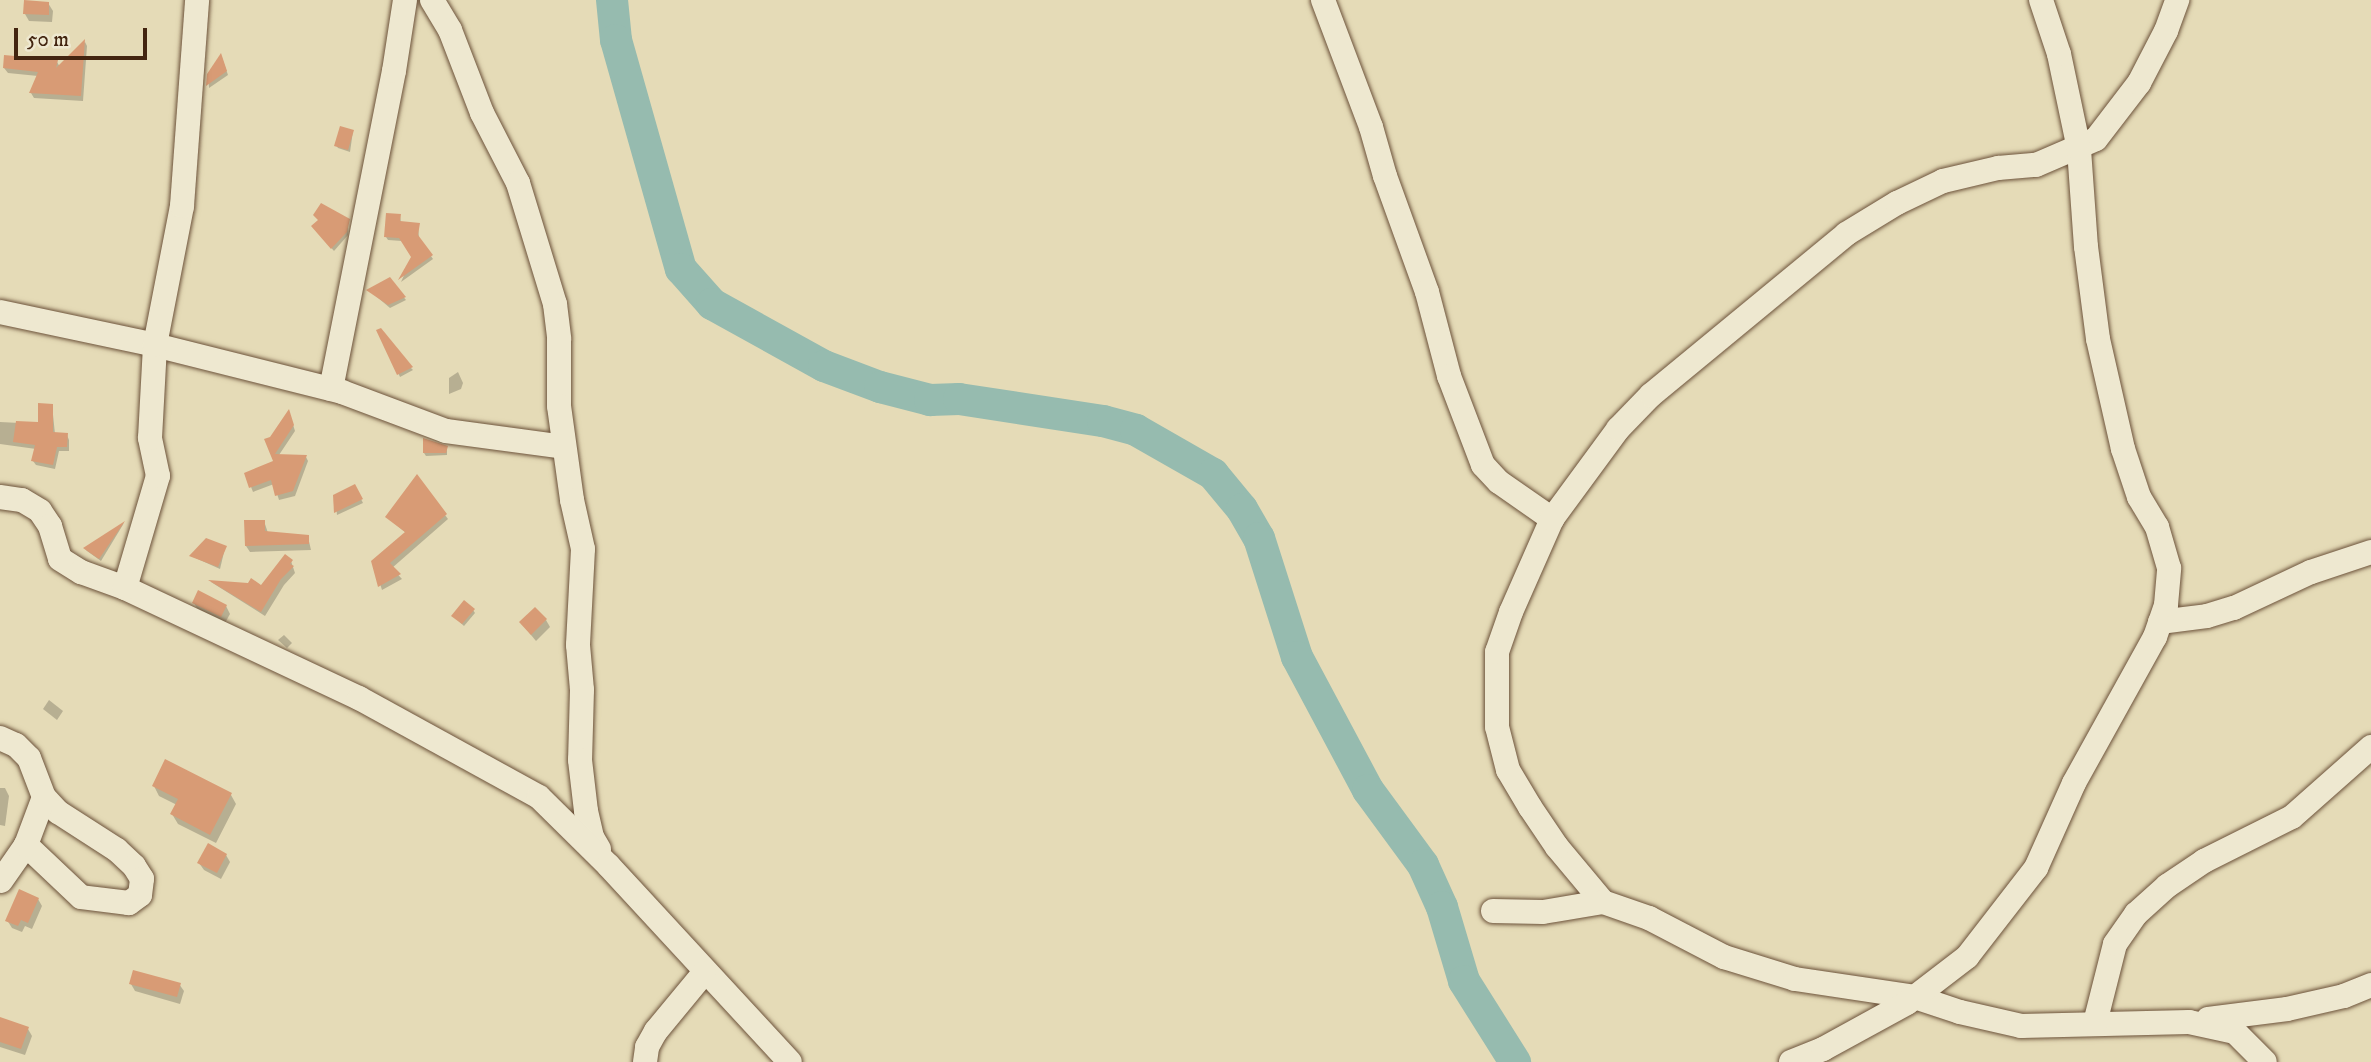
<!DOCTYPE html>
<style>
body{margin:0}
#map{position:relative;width:2371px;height:1062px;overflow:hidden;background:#e5dbb7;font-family:"IM FELL DW Pica",serif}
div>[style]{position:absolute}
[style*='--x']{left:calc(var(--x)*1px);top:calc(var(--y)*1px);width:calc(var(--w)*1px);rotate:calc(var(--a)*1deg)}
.shadow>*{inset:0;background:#0003}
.river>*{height:32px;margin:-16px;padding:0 16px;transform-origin:16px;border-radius:16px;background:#96bbaf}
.building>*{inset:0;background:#d89b75}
.roads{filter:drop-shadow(0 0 2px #6c523a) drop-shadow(0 0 2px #6c523a)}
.minor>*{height:24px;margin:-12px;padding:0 12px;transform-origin:12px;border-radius:12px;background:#eee8d0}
span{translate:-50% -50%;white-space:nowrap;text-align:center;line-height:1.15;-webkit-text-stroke:7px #eee8d0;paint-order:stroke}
.scale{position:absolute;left:14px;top:28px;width:133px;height:32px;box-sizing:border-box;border:4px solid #432510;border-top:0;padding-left:9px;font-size:21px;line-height:24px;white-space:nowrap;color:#432510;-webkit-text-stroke:5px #eee8d0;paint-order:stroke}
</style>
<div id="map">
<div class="shadow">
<i style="clip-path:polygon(48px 3px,53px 11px,52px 22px,29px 21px,25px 14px)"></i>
<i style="clip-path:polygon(85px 42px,87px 46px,83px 101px,34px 98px,31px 93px,38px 76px,8px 73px,4px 68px,57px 62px,60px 67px)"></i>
<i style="clip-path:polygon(222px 58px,228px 75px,209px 88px,208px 74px)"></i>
<i style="clip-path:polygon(353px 131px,350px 152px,338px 148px,336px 145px)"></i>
<i style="clip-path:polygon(400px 215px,401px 223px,418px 225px,419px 239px,433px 259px,401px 282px,412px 257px,402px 241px,388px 240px,386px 237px)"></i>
<i style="clip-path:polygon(348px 220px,348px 235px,334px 251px,315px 229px)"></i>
<i style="clip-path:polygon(390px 280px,406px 300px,390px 308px,370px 291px)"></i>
<i style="clip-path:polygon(379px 331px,411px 368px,413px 370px,400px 377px)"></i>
<i style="clip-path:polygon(458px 372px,463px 383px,461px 389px,449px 394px,449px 378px)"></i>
<i style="clip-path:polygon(52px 405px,55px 434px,67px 435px,69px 440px,69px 451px,59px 451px,55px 469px,36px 465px,33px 461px,36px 449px,0 444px,0 422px,40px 424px)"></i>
<i style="clip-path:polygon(290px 415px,295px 431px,279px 455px,306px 457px,308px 461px,295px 496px,279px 500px,274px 484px,253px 492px,246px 474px,275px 461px,271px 438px)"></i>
<i style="clip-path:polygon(447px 448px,447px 455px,426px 456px,424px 453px)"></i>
<i style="clip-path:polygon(355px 487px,363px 503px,337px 515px,335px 496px)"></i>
<i style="clip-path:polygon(445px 515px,448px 519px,392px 568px,402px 579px,382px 590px,373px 562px,406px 533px,387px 517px)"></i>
<i style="clip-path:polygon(264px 521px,268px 533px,308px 537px,311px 550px,250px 552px,246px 546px)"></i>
<i style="clip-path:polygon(124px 523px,101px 561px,87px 551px,85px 549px)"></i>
<i style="clip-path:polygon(225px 548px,220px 569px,191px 556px)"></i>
<i style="clip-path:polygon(291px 561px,295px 573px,284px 585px,265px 616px,211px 582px,262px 587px)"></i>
<i style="clip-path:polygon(194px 603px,226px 606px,230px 614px,225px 623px,198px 610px)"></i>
<i style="clip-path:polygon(473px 610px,475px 613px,464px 626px,453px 616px)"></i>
<i style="clip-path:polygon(546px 620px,550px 627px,536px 641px,521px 623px)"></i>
<i style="clip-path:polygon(284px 635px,292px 643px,287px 648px,278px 640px)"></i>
<i style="clip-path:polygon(49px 700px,63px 711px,57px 720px,43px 709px)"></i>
<i style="clip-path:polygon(154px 786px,231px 795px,236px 804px,216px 843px,178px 824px,172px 814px,177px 805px,159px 796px)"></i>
<i style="clip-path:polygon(0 788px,5px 788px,9px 796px,5px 826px,0 825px)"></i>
<i style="clip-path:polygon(226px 855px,230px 862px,221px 879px,204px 870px,199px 863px)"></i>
<i style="clip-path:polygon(38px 899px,42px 906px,32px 929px,25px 926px,22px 932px,12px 928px,7px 920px)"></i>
<i style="clip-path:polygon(131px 984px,179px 984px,184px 991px,180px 1004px,135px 991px)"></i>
<i style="clip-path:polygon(0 1019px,28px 1029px,32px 1036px,25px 1055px,0 1047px)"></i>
</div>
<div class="river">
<i style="--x:612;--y:0;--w:40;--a:84.3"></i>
<i style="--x:616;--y:40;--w:238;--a:74.2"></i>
<i style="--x:681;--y:269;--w:47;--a:48.5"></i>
<i style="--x:712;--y:304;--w:128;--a:29"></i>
<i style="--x:824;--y:366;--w:60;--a:20.6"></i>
<i style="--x:880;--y:387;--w:52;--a:14.6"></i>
<i style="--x:930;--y:400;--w:29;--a:-2"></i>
<i style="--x:959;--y:399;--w:146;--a:8.7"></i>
<i style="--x:1103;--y:421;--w:34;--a:15"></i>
<i style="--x:1136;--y:430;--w:89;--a:29.7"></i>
<i style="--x:1213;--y:474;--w:45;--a:50.4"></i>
<i style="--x:1242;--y:509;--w:34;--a:60"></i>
<i style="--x:1259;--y:538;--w:125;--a:72.3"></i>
<i style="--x:1297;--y:657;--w:151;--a:61.9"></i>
<i style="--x:1368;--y:790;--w:93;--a:53.7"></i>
<i style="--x:1423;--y:865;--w:46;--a:65.7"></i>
<i style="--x:1442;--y:907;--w:77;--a:73.4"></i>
<i style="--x:1464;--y:981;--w:96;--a:57.8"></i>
</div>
<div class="building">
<i style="clip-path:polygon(24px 0,49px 2px,49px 15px,23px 14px)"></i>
<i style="clip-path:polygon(85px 39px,81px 96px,29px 93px,38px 72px,3px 68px,4px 55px,58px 60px,56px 68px)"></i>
<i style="clip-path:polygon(221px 53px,227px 71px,206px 86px,207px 74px)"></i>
<i style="clip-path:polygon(340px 126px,354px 130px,348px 150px,334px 146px)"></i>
<i style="clip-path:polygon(321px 203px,350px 219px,347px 232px,331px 249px,311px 226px,318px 220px,313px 215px)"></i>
<i style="clip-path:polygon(386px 213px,401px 214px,400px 221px,420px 223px,418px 235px,433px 255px,398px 280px,411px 257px,399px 238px,384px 237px)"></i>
<i style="clip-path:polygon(390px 277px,406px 297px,388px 305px,366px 290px)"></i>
<i style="clip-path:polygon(381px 328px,413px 367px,397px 375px,376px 330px)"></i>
<i style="clip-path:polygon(38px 403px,53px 404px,53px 432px,68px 433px,67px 447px,57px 447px,53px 465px,31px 461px,35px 445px,13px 442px,16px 421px,38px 422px)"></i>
<i style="clip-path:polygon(289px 409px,294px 425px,275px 454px,307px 455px,293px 491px,275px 496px,271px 480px,249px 488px,244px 473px,273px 461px,264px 439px,270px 437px)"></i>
<i style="clip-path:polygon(423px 438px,448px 446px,446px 453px,423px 453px)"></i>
<i style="clip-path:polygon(417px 474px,447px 514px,390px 563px,401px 574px,378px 587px,371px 561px,405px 532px,385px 517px)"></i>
<i style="clip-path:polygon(355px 484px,363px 499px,334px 513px,333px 495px)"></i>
<i style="clip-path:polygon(244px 520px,265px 520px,265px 531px,309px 535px,309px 544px,245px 546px)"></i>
<i style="clip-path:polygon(125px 521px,99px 559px,83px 548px)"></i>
<i style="clip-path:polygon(206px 538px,227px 546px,218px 567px,189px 556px)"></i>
<i style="clip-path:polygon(285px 554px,293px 560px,290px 564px,294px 566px,281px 579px,261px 612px,208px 580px,248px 583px,251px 578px,261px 585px)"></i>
<i style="clip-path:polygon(198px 590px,227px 605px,221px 617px,192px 603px)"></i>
<i style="clip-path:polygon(464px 600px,475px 609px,462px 624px,451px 616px)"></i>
<i style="clip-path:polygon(535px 607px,547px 619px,531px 635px,519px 622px)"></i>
<i style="clip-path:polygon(165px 759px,232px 793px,210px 835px,170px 814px,178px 799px,152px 786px)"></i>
<i style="clip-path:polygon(208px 843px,227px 854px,217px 873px,197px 863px)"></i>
<i style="clip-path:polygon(19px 889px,39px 898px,28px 923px,21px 920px,18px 926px,5px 921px)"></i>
<i style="clip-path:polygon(133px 970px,181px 983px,177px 997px,129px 984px)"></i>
<i style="clip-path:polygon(0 1017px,29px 1027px,21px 1049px,0 1042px)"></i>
</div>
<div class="roads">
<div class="minor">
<i style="--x:432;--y:0;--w:35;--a:59"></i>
<i style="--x:450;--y:30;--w:89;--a:68.9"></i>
<i style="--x:482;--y:113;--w:79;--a:62.8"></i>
<i style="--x:518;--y:183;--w:127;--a:73"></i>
<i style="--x:555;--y:304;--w:35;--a:83"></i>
<i style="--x:559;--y:339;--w:67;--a:90"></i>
<i style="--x:559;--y:406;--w:95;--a:82.1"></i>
<i style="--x:572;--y:500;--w:50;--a:77.3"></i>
<i style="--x:583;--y:549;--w:96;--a:93"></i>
<i style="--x:578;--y:645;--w:45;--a:84.9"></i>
<i style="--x:582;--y:690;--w:70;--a:91.6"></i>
<i style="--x:580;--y:760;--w:51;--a:83.3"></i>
<i style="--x:586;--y:811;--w:27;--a:77"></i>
<i style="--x:592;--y:837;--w:14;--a:60"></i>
<i style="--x:1323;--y:0;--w:136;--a:69.3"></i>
<i style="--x:1371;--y:127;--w:51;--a:74.1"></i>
<i style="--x:1385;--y:176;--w:123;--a:70.1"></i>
<i style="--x:1427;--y:292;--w:87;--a:75.3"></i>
<i style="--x:1449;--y:376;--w:95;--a:69.1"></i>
<i style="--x:1483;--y:465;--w:23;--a:47"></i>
<i style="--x:1499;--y:482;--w:65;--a:34.9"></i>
<i style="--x:0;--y:312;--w:158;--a:12"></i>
<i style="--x:155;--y:345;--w:193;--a:14.1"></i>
<i style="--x:342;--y:392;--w:111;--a:20.6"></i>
<i style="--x:446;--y:431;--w:119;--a:7.7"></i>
<i style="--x:331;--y:389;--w:324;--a:-78.8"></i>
<i style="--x:394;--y:71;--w:72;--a:-81.2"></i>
<i style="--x:0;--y:497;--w:22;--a:8"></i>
<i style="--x:22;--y:500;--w:21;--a:31"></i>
<i style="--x:40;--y:511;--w:18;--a:56"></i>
<i style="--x:50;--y:526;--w:34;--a:73"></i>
<i style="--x:60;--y:559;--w:25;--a:32"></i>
<i style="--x:81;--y:572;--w:47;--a:20"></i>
<i style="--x:125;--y:588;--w:259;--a:25.2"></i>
<i style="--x:359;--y:698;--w:205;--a:28.8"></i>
<i style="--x:539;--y:797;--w:97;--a:44.6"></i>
<i style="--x:608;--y:865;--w:268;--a:47.3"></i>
<i style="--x:125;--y:588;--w:117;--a:-73.6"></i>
<i style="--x:158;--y:476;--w:39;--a:-102"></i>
<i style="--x:150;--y:438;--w:93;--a:-86.9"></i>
<i style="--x:155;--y:345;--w:142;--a:-79"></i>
<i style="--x:182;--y:206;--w:207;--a:-85.8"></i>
<i style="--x:2160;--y:622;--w:47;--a:-7.3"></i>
<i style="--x:2207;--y:616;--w:28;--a:-17"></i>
<i style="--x:2234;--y:608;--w:85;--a:-25.1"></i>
<i style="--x:2311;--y:572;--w:63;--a:-18.4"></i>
<i style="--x:0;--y:738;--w:17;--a:24"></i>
<i style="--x:16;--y:745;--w:18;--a:45"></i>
<i style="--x:29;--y:758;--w:42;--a:69"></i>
<i style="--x:44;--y:797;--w:21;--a:47"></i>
<i style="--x:58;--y:812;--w:70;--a:32.8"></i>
<i style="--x:117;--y:850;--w:23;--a:43"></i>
<i style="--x:134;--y:866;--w:15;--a:58"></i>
<i style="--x:142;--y:879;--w:16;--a:97"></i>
<i style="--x:140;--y:895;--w:14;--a:144"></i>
<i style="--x:129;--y:903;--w:48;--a:-172.9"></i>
<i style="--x:81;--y:897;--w:76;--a:-136.6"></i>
<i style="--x:1;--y:881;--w:44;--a:-55.2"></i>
<i style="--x:26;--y:845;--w:51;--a:-69.4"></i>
<i style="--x:1603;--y:902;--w:72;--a:-129.9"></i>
<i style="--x:1557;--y:847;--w:48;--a:-124"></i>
<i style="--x:1530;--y:807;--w:43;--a:-120.7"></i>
<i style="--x:1508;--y:770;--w:44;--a:-104.3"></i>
<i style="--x:1497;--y:727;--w:75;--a:-90"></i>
<i style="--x:1497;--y:652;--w:42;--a:-70.7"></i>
<i style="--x:1511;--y:612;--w:102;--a:-66.2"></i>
<i style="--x:1552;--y:519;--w:112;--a:-53.7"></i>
<i style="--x:1618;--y:429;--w:47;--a:-45.9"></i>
<i style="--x:1651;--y:395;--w:253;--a:-39.5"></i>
<i style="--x:1846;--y:234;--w:60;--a:-31.3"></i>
<i style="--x:1897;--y:203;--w:51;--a:-25.6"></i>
<i style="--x:1943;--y:181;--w:57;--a:-13.3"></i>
<i style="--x:1998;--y:168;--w:38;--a:-5"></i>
<i style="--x:2036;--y:165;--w:65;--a:-23.4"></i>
<i style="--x:2096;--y:139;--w:71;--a:-52.5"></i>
<i style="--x:2139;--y:83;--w:59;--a:-62.6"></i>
<i style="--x:2166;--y:31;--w:33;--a:-70"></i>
<i style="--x:1493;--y:911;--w:50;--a:1.1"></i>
<i style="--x:1543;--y:912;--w:61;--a:-9.5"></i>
<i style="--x:1603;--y:902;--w:49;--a:19.2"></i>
<i style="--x:1649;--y:918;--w:85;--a:27.5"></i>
<i style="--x:1724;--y:957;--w:74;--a:17.2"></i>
<i style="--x:1795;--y:979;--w:121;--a:8.5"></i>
<i style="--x:1915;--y:997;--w:47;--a:18.4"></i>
<i style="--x:1960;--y:1012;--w:63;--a:12.9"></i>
<i style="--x:2021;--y:1026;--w:168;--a:-1.4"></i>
<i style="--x:2189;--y:1022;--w:47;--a:12.3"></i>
<i style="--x:2235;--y:1032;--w:42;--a:45"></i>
<i style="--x:2208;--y:1019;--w:80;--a:-7.2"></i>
<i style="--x:2287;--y:1009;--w:58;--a:-12.8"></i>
<i style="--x:2344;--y:996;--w:29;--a:-22"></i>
<i style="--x:2095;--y:1023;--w:81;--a:-75.8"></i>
<i style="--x:2115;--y:944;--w:37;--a:-55"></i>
<i style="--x:2136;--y:914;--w:42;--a:-42.1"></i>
<i style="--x:2167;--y:886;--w:45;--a:-34"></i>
<i style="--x:2204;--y:861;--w:98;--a:-26.6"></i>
<i style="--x:2292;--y:817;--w:106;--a:-41.5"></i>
<i style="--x:645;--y:1062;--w:15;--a:-82"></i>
<i style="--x:647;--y:1047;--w:18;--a:-61"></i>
<i style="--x:656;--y:1031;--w:75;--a:-50.4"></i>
<i style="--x:1791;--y:1062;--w:35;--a:-22"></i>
<i style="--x:1823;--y:1049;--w:96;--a:-28.7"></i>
<i style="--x:1907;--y:1003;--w:76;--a:-37.5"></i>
<i style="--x:1967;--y:957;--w:113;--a:-52.2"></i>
<i style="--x:2036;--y:868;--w:93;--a:-65.9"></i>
<i style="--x:2074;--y:783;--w:167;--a:-61"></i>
<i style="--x:2155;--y:637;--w:34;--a:-71"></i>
<i style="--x:2166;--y:605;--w:37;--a:-85"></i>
<i style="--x:2169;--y:568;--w:43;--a:-106.3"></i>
<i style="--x:2157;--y:527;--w:35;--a:-121"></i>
<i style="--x:2139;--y:497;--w:51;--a:-108.4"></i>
<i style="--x:2123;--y:449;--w:113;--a:-102.8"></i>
<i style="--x:2098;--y:339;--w:93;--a:-97.4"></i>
<i style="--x:2086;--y:247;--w:98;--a:-94.1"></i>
<i style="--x:2079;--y:149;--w:97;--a:-101.9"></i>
<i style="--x:2059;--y:54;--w:57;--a:-108.4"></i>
</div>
</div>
<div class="scale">50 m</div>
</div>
